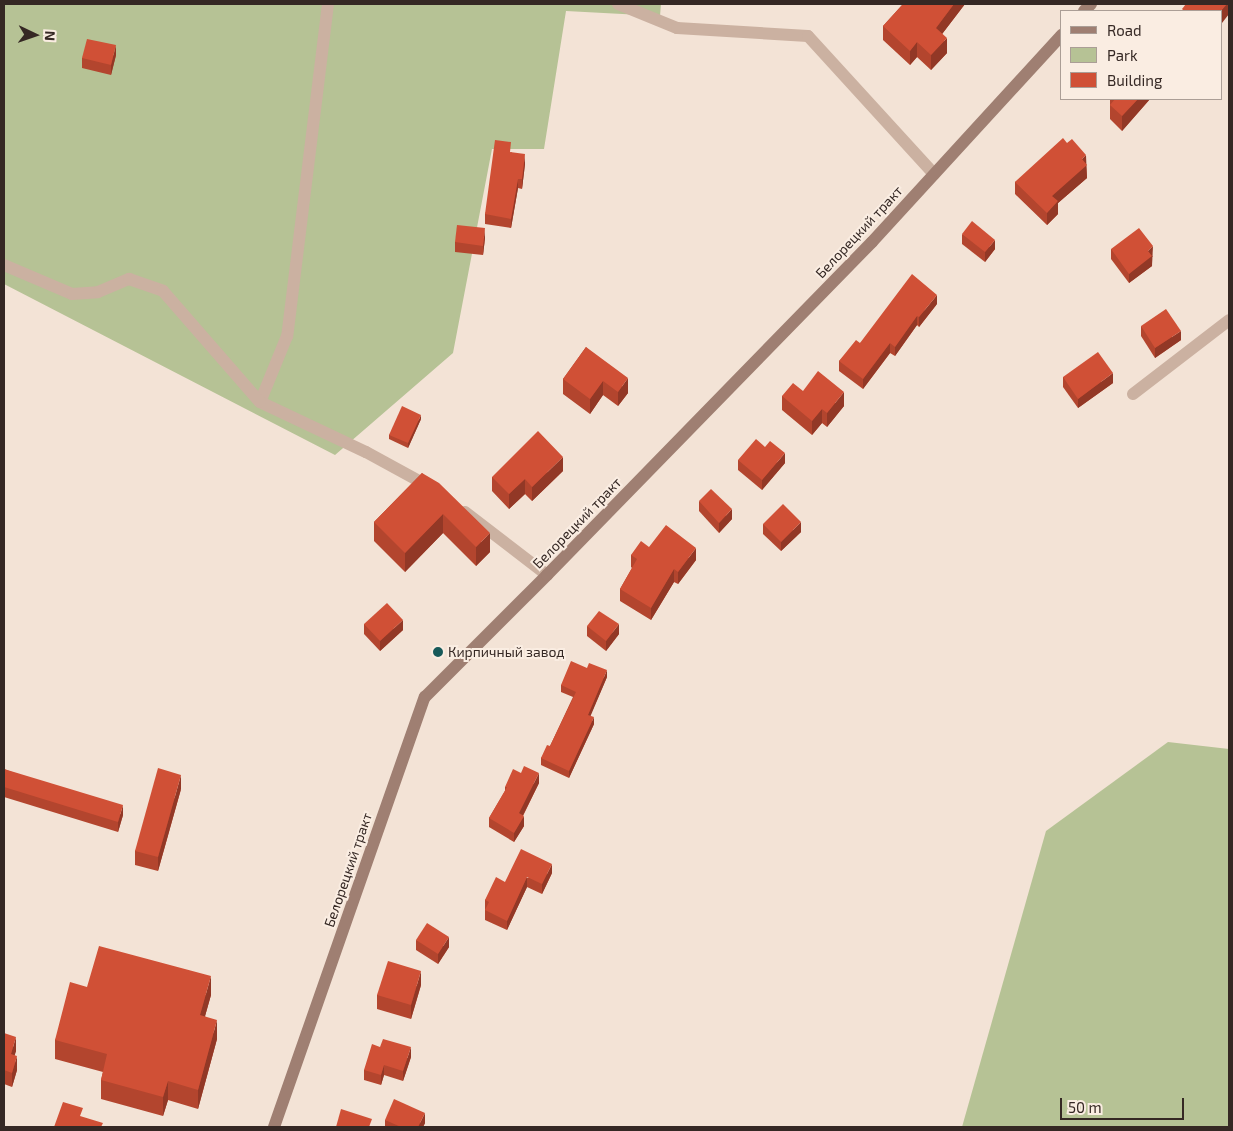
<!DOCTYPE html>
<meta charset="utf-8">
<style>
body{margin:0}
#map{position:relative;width:1233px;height:1131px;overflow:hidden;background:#f3e3d6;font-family:"Exo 2",sans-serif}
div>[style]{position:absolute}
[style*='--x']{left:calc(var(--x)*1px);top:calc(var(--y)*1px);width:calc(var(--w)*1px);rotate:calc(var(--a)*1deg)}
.green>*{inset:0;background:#b6c295}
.street>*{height:12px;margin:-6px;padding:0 6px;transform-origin:6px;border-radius:6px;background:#cbb1a1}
.secondary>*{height:12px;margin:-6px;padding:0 6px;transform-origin:6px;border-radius:6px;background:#9f7f72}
.wall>*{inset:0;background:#b3452e}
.shaded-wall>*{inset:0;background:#923826}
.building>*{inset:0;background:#d05036}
.dots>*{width:14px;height:14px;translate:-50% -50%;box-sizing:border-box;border:2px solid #faede2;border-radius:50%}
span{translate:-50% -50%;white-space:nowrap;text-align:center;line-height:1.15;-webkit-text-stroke:4px #faede2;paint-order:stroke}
.street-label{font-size:14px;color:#352824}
.poi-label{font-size:14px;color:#352824}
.left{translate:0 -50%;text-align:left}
.frame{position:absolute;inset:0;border:5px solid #352824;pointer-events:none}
.legend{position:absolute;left:1060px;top:10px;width:162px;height:90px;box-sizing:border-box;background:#faede2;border:1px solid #ab9e96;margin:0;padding:6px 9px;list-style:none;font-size:15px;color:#352824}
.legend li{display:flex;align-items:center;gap:10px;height:25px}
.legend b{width:25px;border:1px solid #ab9e96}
.north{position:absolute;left:10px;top:10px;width:50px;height:50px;-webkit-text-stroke:4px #faede2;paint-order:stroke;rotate:93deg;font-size:14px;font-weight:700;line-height:20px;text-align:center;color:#352824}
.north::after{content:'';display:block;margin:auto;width:18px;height:22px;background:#352824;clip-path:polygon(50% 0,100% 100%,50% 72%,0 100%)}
.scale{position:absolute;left:1060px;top:1098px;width:124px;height:22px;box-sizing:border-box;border:2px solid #352824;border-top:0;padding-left:6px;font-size:15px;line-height:18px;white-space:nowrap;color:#352824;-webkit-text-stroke:4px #faede2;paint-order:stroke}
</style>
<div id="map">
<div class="green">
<i style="clip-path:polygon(4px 4px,661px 4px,660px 16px,566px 11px,544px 149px,492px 149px,453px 353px,335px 455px,4px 284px)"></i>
<i style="clip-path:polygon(1168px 742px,1229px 749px,1229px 1127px,962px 1127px,1046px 831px)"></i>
</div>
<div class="street">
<i style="--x:328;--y:4;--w:335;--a:97"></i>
<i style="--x:287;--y:336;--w:71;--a:112.2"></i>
<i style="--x:260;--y:402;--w:117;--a:25.3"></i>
<i style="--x:366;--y:452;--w:73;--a:28.7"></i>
<i style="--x:618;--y:4;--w:64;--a:22.1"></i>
<i style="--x:677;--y:28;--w:131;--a:3.5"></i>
<i style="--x:808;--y:36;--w:187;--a:47.6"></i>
<i style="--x:4;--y:265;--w:74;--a:23.1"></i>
<i style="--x:72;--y:294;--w:26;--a:-4"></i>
<i style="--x:98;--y:292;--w:34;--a:-23"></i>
<i style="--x:129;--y:279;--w:36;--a:19"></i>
<i style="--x:163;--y:291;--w:147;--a:48.9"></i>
<i style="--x:1133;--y:394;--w:121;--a:-37.6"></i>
<i style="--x:465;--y:512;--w:103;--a:37.5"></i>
</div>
<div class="secondary">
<i style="--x:1084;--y:11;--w:10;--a:-45"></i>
<i style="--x:274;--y:1127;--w:456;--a:-70.7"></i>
<i style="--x:425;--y:697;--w:173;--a:-45"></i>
<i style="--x:547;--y:575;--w:465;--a:-45.7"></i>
<i style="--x:872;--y:242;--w:281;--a:-47.5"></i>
</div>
<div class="wall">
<i style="clip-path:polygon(903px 4px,965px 4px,942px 34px,947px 53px,931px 70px,917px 57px,910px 65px,883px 40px,883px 26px)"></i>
<i style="clip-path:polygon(116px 55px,111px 75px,82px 68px,82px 58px)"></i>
<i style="clip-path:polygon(1110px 99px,1150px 99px,1122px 131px,1110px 119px)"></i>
<i style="clip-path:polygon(1067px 143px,1086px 164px,1087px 178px,1058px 203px,1058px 214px,1047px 225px,1015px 194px,1015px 182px)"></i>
<i style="clip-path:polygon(511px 152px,525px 164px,522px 189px,518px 188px,511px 228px,485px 224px,485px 214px)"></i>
<i style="clip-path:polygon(962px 234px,995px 249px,985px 262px,962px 244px)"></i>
<i style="clip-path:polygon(485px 238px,483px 255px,455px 252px,455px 242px)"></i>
<i style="clip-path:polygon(1111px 249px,1153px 256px,1152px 257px,1152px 266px,1129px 283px,1111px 259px)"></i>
<i style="clip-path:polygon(937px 304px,919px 327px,917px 325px,895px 356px,890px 353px,863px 389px,839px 371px,839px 361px,860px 343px)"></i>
<i style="clip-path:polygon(1141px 326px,1181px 340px,1155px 358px,1141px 336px)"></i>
<i style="clip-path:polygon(586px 347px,628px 393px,618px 406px,603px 395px,590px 414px,563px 394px,563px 379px)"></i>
<i style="clip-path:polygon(1063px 377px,1113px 383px,1078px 408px,1063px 387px)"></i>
<i style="clip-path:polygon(803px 391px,844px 406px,827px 427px,822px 423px,812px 435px,782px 410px,782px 396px)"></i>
<i style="clip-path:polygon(421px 419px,408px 448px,389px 439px,389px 435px)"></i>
<i style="clip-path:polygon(738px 460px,785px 463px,762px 490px,738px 470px)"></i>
<i style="clip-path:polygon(563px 471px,532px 501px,525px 494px,509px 509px,492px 491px,492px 477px)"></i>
<i style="clip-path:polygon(422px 473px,490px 552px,476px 566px,443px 533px,405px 572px,374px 541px,374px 522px)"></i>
<i style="clip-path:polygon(699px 501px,732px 519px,719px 533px,699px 511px)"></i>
<i style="clip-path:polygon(763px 524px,801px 532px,781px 551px,763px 534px)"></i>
<i style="clip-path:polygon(649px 547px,696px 560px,678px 584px,674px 582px,651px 620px,620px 601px,620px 589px,632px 568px,631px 567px,631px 555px)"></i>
<i style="clip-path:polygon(364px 624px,403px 630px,380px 651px,364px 634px)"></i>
<i style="clip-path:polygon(587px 626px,619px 634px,606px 651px,587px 636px)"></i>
<i style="clip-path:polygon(607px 677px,590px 716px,594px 724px,569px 778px,541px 765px,541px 758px,550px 746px,573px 697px,561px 692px,561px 685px)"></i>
<i style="clip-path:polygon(4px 769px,123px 815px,118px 832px,4px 797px)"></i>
<i style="clip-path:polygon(539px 783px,523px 816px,524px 826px,514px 842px,489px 827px,489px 818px,505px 791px,505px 787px)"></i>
<i style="clip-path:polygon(181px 789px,158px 871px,135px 865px,135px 851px)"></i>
<i style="clip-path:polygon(552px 873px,542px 894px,527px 887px,507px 930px,485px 920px,485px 900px,505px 882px)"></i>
<i style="clip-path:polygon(416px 940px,449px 947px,438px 964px,416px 950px)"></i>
<i style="clip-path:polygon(421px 985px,411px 1019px,377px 1009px,377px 995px)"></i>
<i style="clip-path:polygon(87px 987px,211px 995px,205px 1016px,217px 1039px,198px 1109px,168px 1100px,163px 1116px,101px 1099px,101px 1080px,103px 1072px,55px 1059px,55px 1040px)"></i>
<i style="clip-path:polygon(4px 1033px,16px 1051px,14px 1055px,17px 1070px,12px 1087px,4px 1084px)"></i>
<i style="clip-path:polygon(411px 1057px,403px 1081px,384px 1075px,381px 1085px,364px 1080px,364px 1070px)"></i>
<i style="clip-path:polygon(385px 1120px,425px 1123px,423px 1127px,385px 1127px)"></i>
</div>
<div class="shaded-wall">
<i style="clip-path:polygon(954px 4px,965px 4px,936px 42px,936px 28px)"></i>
<i style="clip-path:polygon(1225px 4px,1229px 4px,1229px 14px,1222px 23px,1222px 11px,1221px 11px)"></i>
<i style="clip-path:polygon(947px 38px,947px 53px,931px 70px,931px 55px)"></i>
<i style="clip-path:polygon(917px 42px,917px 57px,910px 65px,910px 51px)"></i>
<i style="clip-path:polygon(116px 45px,116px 55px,111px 75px,111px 65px)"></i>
<i style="clip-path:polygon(1138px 99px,1150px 99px,1122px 131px,1122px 116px)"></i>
<i style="clip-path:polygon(525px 154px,525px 164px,522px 189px,522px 179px)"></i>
<i style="clip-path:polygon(1086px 155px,1087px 178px,1058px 203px,1058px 214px,1047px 225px,1047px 213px,1052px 196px,1082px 159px)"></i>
<i style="clip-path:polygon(518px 179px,518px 188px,511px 228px,511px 219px)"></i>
<i style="clip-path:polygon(485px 228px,485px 238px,483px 255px,483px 246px)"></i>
<i style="clip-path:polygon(995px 240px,995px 249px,985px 262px,985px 252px)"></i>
<i style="clip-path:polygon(1153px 246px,1152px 266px,1129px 283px,1129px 274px,1148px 251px)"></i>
<i style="clip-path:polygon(937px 295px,937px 304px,919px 327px,919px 317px)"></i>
<i style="clip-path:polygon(917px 316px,917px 325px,895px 356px,895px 347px)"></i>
<i style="clip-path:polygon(1181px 331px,1181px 340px,1155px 358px,1155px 348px)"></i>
<i style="clip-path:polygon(890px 343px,890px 353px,863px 389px,863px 379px)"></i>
<i style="clip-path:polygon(1113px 373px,1113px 383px,1078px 408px,1078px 399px)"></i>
<i style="clip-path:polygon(628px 378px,628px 393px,618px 406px,618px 392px)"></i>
<i style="clip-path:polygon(603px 381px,603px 395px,590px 414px,590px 399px)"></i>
<i style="clip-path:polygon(844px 392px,844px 406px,827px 427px,827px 413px)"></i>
<i style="clip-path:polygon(822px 409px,822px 423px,812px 435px,812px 421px)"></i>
<i style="clip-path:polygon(421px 415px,421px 419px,408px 448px,408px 443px)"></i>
<i style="clip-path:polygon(785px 453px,785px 463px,762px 490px,762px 480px)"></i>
<i style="clip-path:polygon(563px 457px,563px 471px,532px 501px,532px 487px)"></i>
<i style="clip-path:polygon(525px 479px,525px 494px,509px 509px,509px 494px)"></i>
<i style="clip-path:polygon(732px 509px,732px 519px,719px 533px,719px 523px)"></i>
<i style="clip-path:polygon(443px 514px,443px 533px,405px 572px,405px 553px)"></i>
<i style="clip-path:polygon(801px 522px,801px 532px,781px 551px,781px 542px)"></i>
<i style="clip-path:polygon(490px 533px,490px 552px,476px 566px,476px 547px)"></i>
<i style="clip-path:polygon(696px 548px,696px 560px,678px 584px,678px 572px)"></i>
<i style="clip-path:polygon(674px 569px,674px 582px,651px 620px,651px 608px)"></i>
<i style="clip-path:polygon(403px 620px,403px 630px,380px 651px,380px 641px)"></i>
<i style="clip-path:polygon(619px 624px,619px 634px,606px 651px,606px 641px)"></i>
<i style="clip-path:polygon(607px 670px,607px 677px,588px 722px,588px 715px)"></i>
<i style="clip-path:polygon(594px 717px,594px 724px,569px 778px,569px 771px)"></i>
<i style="clip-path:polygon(539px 773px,539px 783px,519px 823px,519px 813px)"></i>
<i style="clip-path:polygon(181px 775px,181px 789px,158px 871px,158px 857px)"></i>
<i style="clip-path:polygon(123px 805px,123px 815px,118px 832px,118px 822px)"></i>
<i style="clip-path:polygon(524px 816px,524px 826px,514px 842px,514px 833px)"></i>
<i style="clip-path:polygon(552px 864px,552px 873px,542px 894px,542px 884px)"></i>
<i style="clip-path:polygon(527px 877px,527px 887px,507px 930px,507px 921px)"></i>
<i style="clip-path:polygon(449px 937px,449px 947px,438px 964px,438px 954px)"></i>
<i style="clip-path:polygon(421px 971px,421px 985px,411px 1019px,411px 1005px)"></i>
<i style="clip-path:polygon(211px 976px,211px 995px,200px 1034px,200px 1015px)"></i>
<i style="clip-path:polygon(217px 1020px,217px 1039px,198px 1109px,198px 1090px)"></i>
<i style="clip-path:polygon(16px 1037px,16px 1051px,11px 1068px,11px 1054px)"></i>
<i style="clip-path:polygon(411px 1047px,411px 1057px,403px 1081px,403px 1071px)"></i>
<i style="clip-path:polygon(17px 1056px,17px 1070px,12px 1087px,12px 1073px)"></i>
<i style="clip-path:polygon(384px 1065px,384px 1075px,381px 1085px,381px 1075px)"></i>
<i style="clip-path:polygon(168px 1081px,168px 1100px,163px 1116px,163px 1097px)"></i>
<i style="clip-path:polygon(425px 1113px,425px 1123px,423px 1127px,418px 1127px)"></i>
</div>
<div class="building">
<i style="clip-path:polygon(903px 4px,954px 4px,936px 28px,947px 38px,931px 55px,917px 42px,910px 51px,883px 26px)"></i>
<i style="clip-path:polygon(1186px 4px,1227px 4px,1221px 11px,1184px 11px,1182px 9px)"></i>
<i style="clip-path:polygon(87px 39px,116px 45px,111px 65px,82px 58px)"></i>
<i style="clip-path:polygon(1115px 99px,1138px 99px,1122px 116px,1110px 105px)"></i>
<i style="clip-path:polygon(1063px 138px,1067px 143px,1072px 139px,1086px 155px,1082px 159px,1087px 165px,1052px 196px,1058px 201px,1047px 213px,1015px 182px)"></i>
<i style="clip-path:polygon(495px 140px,511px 142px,510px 152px,525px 154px,522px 179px,518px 179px,511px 219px,485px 214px)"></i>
<i style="clip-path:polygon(972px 221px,995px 240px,985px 252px,962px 234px)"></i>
<i style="clip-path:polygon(457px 225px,485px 228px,483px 246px,455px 242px)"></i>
<i style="clip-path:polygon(1139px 228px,1153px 246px,1148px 251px,1152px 256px,1129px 274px,1111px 249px)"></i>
<i style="clip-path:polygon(912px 274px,937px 295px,919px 317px,917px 316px,895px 347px,890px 343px,863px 379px,839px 361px,856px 340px,860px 343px)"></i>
<i style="clip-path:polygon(1166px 309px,1181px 331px,1155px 348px,1141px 326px)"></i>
<i style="clip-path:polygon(586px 347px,628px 378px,618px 392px,603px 381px,590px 399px,563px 379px)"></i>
<i style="clip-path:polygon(1098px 352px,1113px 373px,1078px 399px,1063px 377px)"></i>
<i style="clip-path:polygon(818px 371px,844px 392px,827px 413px,822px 409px,812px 421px,782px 396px,793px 383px,803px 391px)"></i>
<i style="clip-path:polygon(402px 406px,421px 415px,408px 443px,389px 435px)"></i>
<i style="clip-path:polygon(538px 431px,563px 457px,532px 487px,525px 479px,509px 494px,492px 477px)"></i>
<i style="clip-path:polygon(756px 439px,765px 447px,770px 441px,785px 453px,762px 480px,738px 460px)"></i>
<i style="clip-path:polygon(422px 473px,439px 483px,490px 533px,476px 547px,443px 514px,405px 553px,374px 522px)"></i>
<i style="clip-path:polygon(711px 489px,732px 509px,719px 523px,699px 501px)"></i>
<i style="clip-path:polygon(783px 504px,801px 522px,781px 542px,763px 524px)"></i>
<i style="clip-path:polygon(666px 525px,696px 548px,678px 572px,674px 569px,651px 608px,620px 589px,637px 559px,631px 555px,641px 541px,649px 547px)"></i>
<i style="clip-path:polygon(387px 603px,403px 620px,380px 641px,364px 624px)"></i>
<i style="clip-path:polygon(599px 611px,619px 624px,606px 641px,587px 626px)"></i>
<i style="clip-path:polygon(571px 661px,587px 668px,589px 663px,607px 670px,588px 715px,594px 717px,569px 771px,541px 758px,547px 745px,550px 746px,576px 692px,561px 685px)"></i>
<i style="clip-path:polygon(524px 766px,539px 773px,519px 813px,524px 816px,514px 833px,489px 818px,507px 787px,505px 787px,513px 769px,521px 773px)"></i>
<i style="clip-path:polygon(158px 768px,181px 775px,158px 857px,135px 851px)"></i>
<i style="clip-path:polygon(4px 769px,123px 805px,118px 822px,4px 787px)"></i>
<i style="clip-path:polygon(521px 849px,552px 864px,542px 884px,527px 877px,507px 921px,485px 910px,489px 902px,485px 900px,496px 877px,505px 882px)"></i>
<i style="clip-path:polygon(427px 923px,449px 937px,438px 954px,416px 940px)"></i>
<i style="clip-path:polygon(99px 946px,211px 976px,200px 1015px,217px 1020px,198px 1090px,168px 1081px,163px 1097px,101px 1080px,107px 1054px,55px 1040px,70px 982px,87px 987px)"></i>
<i style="clip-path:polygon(388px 961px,421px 971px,411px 1005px,377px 995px)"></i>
<i style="clip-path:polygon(4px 1033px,16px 1037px,11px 1054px,17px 1056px,12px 1073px,4px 1070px)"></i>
<i style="clip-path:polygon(383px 1039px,411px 1047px,403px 1071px,384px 1065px,381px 1075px,364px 1070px,372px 1044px,380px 1047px)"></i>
<i style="clip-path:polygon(394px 1099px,425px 1113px,418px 1127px,401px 1127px,385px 1120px)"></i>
<i style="clip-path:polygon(63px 1102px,83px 1108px,80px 1116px,103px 1123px,101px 1127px,54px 1127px)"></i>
<i style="clip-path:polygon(341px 1109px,372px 1119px,369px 1127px,336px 1127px)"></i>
</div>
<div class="dots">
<i style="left:438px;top:652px;background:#175959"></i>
</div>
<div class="street-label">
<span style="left:859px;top:232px;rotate:-47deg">Белорецкий тракт</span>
<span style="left:577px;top:523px;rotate:-46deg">Белорецкий тракт</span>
<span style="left:348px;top:870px;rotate:-71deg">Белорецкий тракт</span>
</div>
<div class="poi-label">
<span class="left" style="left:448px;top:652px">Кирпичный завод</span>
</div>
<div class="frame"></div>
<ul class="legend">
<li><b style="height:6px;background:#9f7f72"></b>Road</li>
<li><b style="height:14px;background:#b6c295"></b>Park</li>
<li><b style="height:14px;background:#d05036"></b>Building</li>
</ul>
<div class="north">N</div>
<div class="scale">50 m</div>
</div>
